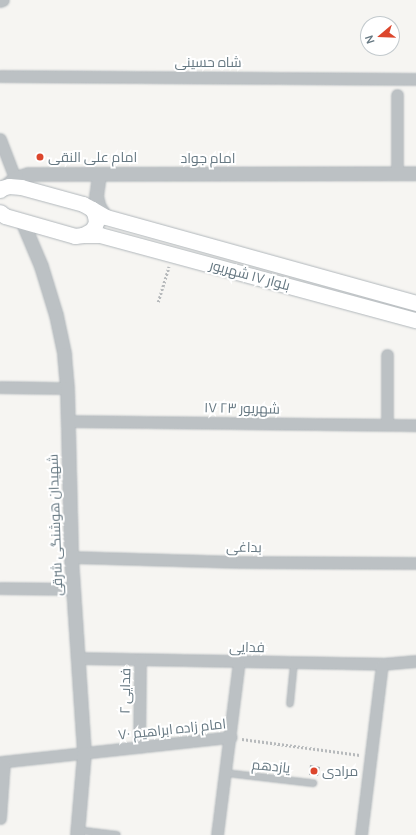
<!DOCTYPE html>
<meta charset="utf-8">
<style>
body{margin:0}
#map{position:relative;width:416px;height:835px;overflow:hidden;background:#f6f5f2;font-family:Manrope,Cairo,sans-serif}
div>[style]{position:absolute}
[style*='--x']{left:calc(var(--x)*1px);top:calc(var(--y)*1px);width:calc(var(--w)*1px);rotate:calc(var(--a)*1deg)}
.building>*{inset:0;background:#a4adb2}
.path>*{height:2.5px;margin-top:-1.25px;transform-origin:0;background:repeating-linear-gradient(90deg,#b7babc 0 2px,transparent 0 4px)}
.roads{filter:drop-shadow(0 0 1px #b1b7bb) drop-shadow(0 0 1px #b1b7bb)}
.service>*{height:5.5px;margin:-2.75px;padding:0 2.75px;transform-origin:2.75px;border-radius:2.75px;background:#bcc1c4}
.minor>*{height:11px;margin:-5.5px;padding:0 5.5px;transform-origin:5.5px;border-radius:5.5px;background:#bcc1c4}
.tertiary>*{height:13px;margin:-6.5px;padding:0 6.5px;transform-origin:6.5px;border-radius:6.5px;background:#bcc1c4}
.secondary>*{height:15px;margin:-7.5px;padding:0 7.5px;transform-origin:7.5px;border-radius:7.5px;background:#fff}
.dots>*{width:11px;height:11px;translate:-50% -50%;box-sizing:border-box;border:2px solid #fff;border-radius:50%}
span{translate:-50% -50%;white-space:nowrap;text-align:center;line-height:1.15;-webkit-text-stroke:4px #fff;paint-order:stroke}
.street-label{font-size:14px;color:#667882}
.poi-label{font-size:14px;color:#667882}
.left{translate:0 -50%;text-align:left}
.north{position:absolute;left:360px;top:16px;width:40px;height:40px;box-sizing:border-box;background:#fff;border:1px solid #c2c9cd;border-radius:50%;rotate:251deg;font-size:11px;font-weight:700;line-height:16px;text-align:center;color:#667882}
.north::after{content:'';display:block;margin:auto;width:14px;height:18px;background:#dc462c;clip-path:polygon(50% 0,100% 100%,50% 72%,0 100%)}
</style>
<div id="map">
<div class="building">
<i style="clip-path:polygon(310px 765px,320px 767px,318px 776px,309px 775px)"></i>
</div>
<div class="path">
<i style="--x:158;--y:302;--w:37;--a:-73"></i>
<i style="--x:242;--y:739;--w:119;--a:7.7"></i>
</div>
<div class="roads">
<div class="service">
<i style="--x:290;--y:704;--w:41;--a:-84.4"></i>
<i style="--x:226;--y:773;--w:88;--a:6.6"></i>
<i style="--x:78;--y:830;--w:39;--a:7"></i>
</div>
<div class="minor">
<i style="--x:0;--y:1;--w:3;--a:-18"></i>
<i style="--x:0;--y:76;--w:416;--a:0.4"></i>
<i style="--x:0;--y:139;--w:42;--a:69"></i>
<i style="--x:397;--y:173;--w:78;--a:-90"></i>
<i style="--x:0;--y:387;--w:67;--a:0.9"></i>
<i style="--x:68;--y:421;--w:348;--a:0.7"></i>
<i style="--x:387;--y:424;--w:69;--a:-90"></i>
<i style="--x:71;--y:557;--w:170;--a:1.7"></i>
<i style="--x:241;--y:562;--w:175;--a:0.3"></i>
<i style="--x:0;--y:588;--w:73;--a:0.8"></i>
<i style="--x:78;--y:658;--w:304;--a:1.1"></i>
<i style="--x:382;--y:664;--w:34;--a:-5"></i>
<i style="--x:139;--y:747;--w:87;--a:-89.3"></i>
<i style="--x:0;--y:762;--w:232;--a:-6.2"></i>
<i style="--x:0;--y:818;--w:56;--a:-85.9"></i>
<i style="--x:217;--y:835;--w:174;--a:-82.8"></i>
<i style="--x:361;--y:835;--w:172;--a:-83"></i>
</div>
<div class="tertiary">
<i style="--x:99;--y:175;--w:21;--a:98"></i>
<i style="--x:96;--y:196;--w:11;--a:75"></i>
<i style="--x:99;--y:207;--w:12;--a:55"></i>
<i style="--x:5;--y:186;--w:13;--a:-39"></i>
<i style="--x:15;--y:178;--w:14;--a:-17"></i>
<i style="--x:28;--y:174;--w:388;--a:-0.1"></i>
<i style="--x:22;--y:221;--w:49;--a:67.1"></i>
<i style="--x:41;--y:266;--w:51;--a:73"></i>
<i style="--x:56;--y:315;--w:40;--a:78"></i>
<i style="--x:64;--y:354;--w:34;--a:85"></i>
<i style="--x:67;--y:388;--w:169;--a:88.6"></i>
<i style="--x:71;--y:557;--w:196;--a:86.2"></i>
<i style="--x:84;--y:753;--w:82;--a:94.9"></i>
</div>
<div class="secondary">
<i style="--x:0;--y:190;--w:3;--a:-45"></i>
<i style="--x:2;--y:188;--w:7;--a:-16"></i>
<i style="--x:9;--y:186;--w:12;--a:5"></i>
<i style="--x:21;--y:187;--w:64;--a:15.3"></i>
<i style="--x:83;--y:204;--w:10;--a:29"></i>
<i style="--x:92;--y:209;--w:7;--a:63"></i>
<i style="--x:95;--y:215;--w:8;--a:83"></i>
<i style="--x:96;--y:223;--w:8;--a:120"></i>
<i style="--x:92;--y:230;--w:10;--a:151"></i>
<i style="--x:83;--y:235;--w:8;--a:173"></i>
<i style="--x:75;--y:236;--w:73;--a:-164.1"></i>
<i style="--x:5;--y:216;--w:6;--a:-141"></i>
<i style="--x:92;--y:209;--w:16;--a:30"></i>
<i style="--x:106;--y:217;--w:322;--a:15.5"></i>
<i style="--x:83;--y:235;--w:17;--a:0"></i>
<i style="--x:100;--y:235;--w:327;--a:15.1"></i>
</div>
</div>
<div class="dots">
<i style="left:40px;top:157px;background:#dc462c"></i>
<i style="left:314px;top:771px;background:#dc462c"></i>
</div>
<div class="street-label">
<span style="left:208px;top:62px">شاه حسینی</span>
<span style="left:208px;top:158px">امام جواد</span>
<span style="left:250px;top:275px;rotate:15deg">بلوار ۱۷ شهریور</span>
<span style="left:242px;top:408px;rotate:1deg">۱۷ شهریور ۲۳</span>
<span style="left:55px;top:525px;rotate:-92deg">شهیدان هوشنگی شرقی</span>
<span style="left:244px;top:547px;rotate:1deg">بداغی</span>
<span style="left:247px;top:647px;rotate:1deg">فدایی</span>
<span style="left:125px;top:691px;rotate:-89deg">فدایی ۲</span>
<span style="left:172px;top:729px;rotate:-6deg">امام زاده ابراهیم ۷۰</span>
<span style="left:271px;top:766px;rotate:6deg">یازدهم</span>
</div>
<div class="poi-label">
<span class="left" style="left:48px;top:157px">امام علی النقی</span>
<span class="left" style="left:322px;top:771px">مرادی</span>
</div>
<div class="north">N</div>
</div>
